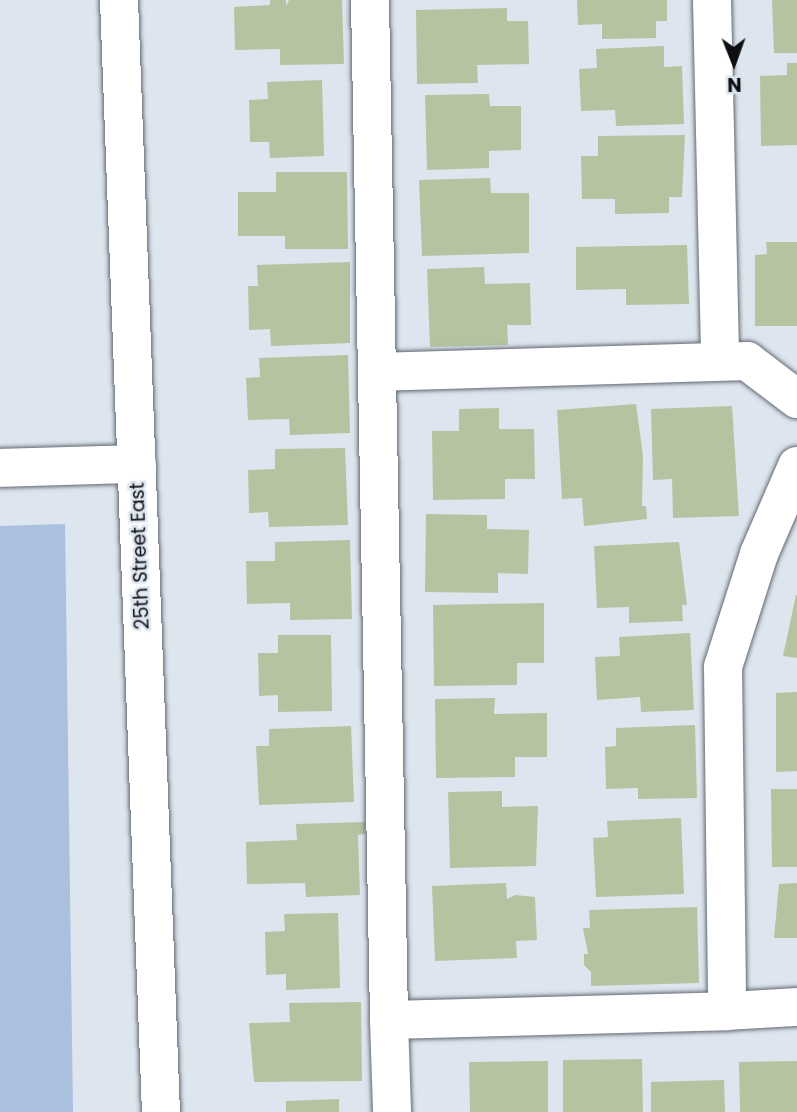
<!DOCTYPE html>
<style>
body{margin:0}
#map{position:relative;width:797px;height:1112px;overflow:hidden;background:#dde5ef;font-family:Poppins,sans-serif}
div>[style]{position:absolute}
[style*='--x']{left:calc(var(--x)*1px);top:calc(var(--y)*1px);width:calc(var(--w)*1px);rotate:calc(var(--a)*1deg)}
.green>*{inset:0;background:#abc0df}
.building>*{inset:0;background:#b4c4a0}
.roads{filter:drop-shadow(0 0 2px #626972) drop-shadow(0 0 2px #626972)}
.minor>*{height:38px;margin:-19px;padding:0 19px;transform-origin:19px;border-radius:19px;background:#fff}
span{translate:-50% -50%;white-space:nowrap;text-align:center;line-height:1.15;-webkit-text-stroke:5px #dde5ef;paint-order:stroke}
.street-label{font-size:19px;color:#0c0e12}
.north{position:absolute;left:699px;top:28px;width:70px;height:70px;-webkit-text-stroke:5px #dde5ef;paint-order:stroke;rotate:179deg;font-size:19px;font-weight:700;line-height:28px;text-align:center;color:#0c0e12}
.north::after{content:'';display:block;margin:auto;width:24px;height:32px;background:#0c0e12;clip-path:polygon(50% 0,100% 100%,50% 72%,0 100%)}
</style>
<div id="map">
<div class="green">
<i style="clip-path:polygon(65px 524px,73px 1112px,0 1112px,0 526px)"></i>
</div>
<div class="building">
<i style="clip-path:polygon(270px 0,286px 0,286px 6px,289px 0,342px 0,344px 64px,280px 65px,280px 49px,235px 50px,234px 7px,270px 5px)"></i>
<i style="clip-path:polygon(577px 0,667px 0,667px 21px,656px 21px,656px 38px,602px 39px,602px 24px,578px 25px)"></i>
<i style="clip-path:polygon(772px 0,797px 0,797px 53px,774px 53px)"></i>
<i style="clip-path:polygon(507px 8px,507px 21px,528px 21px,529px 64px,477px 65px,478px 83px,417px 84px,416px 10px)"></i>
<i style="clip-path:polygon(664px 46px,664px 67px,682px 66px,684px 124px,616px 126px,615px 110px,581px 111px,579px 69px,597px 68px,596px 49px)"></i>
<i style="clip-path:polygon(787px 63px,797px 63px,797px 145px,761px 146px,760px 76px,787px 75px)"></i>
<i style="clip-path:polygon(322px 80px,324px 156px,270px 158px,269px 142px,250px 142px,249px 100px,268px 99px,267px 82px)"></i>
<i style="clip-path:polygon(489px 94px,490px 106px,521px 106px,521px 150px,489px 151px,489px 168px,427px 170px,425px 95px)"></i>
<i style="clip-path:polygon(685px 135px,682px 197px,669px 197px,669px 213px,615px 214px,615px 199px,582px 199px,581px 156px,598px 156px,598px 136px)"></i>
<i style="clip-path:polygon(276px 172px,347px 172px,348px 249px,285px 249px,285px 236px,238px 236px,238px 192px,276px 192px)"></i>
<i style="clip-path:polygon(490px 178px,491px 193px,529px 193px,529px 253px,422px 256px,419px 180px)"></i>
<i style="clip-path:polygon(766px 242px,797px 242px,797px 326px,755px 326px,755px 255px,767px 254px)"></i>
<i style="clip-path:polygon(687px 245px,689px 304px,626px 305px,626px 289px,576px 290px,576px 247px)"></i>
<i style="clip-path:polygon(350px 262px,350px 343px,271px 346px,270px 329px,249px 330px,248px 286px,258px 286px,257px 265px)"></i>
<i style="clip-path:polygon(484px 267px,485px 284px,530px 283px,531px 325px,507px 325px,508px 345px,430px 347px,427px 269px)"></i>
<i style="clip-path:polygon(348px 355px,350px 433px,290px 435px,289px 419px,248px 420px,246px 378px,260px 377px,259px 358px)"></i>
<i style="clip-path:polygon(636px 404px,643px 456px,642px 506px,646px 506px,647px 519px,584px 526px,582px 498px,562px 499px,557px 410px)"></i>
<i style="clip-path:polygon(732px 406px,739px 516px,673px 518px,672px 479px,653px 480px,651px 409px)"></i>
<i style="clip-path:polygon(499px 408px,499px 429px,534px 429px,535px 479px,505px 479px,505px 499px,433px 500px,432px 431px,459px 431px,459px 409px)"></i>
<i style="clip-path:polygon(345px 448px,348px 525px,269px 527px,268px 512px,249px 513px,248px 470px,275px 469px,275px 449px)"></i>
<i style="clip-path:polygon(426px 514px,487px 515px,487px 529px,529px 530px,528px 574px,498px 573px,498px 593px,425px 592px)"></i>
<i style="clip-path:polygon(350px 540px,352px 619px,290px 620px,290px 603px,247px 604px,246px 561px,275px 561px,275px 542px)"></i>
<i style="clip-path:polygon(679px 542px,687px 605px,682px 605px,683px 621px,629px 623px,629px 607px,597px 608px,594px 546px)"></i>
<i style="clip-path:polygon(796px 595px,797px 596px,797px 658px,783px 656px)"></i>
<i style="clip-path:polygon(544px 603px,544px 663px,517px 663px,517px 685px,434px 686px,433px 605px)"></i>
<i style="clip-path:polygon(690px 633px,694px 710px,641px 712px,640px 697px,597px 700px,595px 657px,620px 656px,619px 637px)"></i>
<i style="clip-path:polygon(278px 635px,331px 635px,332px 711px,278px 712px,278px 695px,259px 696px,258px 653px,278px 653px)"></i>
<i style="clip-path:polygon(797px 692px,797px 771px,776px 772px,776px 693px)"></i>
<i style="clip-path:polygon(495px 698px,494px 714px,547px 713px,547px 757px,515px 757px,515px 777px,436px 778px,435px 699px)"></i>
<i style="clip-path:polygon(695px 725px,697px 798px,638px 799px,638px 788px,606px 789px,605px 747px,616px 746px,616px 728px)"></i>
<i style="clip-path:polygon(351px 726px,354px 802px,259px 805px,256px 746px,269px 746px,269px 729px)"></i>
<i style="clip-path:polygon(771px 789px,797px 789px,797px 867px,772px 867px)"></i>
<i style="clip-path:polygon(502px 791px,502px 807px,538px 806px,536px 866px,450px 868px,448px 792px)"></i>
<i style="clip-path:polygon(681px 818px,684px 894px,596px 897px,593px 838px,608px 837px,607px 821px)"></i>
<i style="clip-path:polygon(365px 822px,365px 834px,358px 835px,360px 895px,306px 897px,305px 883px,247px 884px,246px 842px,297px 840px,296px 824px)"></i>
<i style="clip-path:polygon(506px 883px,507px 899px,515px 895px,535px 897px,537px 940px,516px 941px,517px 958px,435px 961px,432px 886px)"></i>
<i style="clip-path:polygon(797px 883px,797px 938px,774px 938px,779px 884px)"></i>
<i style="clip-path:polygon(697px 907px,699px 983px,591px 986px,591px 972px,584px 965px,584px 954px,588px 954px,583px 928px,590px 928px,589px 910px)"></i>
<i style="clip-path:polygon(338px 913px,340px 988px,286px 990px,286px 974px,266px 975px,265px 932px,285px 931px,284px 914px)"></i>
<i style="clip-path:polygon(361px 1002px,362px 1081px,254px 1082px,249px 1023px,290px 1022px,289px 1003px)"></i>
<i style="clip-path:polygon(642px 1059px,643px 1112px,563px 1112px,563px 1060px)"></i>
<i style="clip-path:polygon(548px 1061px,548px 1112px,470px 1112px,469px 1062px)"></i>
<i style="clip-path:polygon(797px 1061px,797px 1112px,740px 1112px,739px 1062px)"></i>
<i style="clip-path:polygon(724px 1080px,725px 1112px,651px 1112px,651px 1082px)"></i>
<i style="clip-path:polygon(339px 1099px,339px 1112px,286px 1112px,286px 1101px)"></i>
</div>
<div class="roads">
<div class="minor">
<i style="--x:119;--y:0;--w:1113;--a:87.84"></i>
<i style="--x:370;--y:0;--w:1020;--a:88.93"></i>
<i style="--x:389;--y:1020;--w:338;--a:-1.5"></i>
<i style="--x:712;--y:0;--w:361;--a:88.7"></i>
<i style="--x:377;--y:372;--w:370;--a:-1.7"></i>
<i style="--x:747;--y:361;--w:63;--a:37.2"></i>
<i style="--x:797;--y:466;--w:96;--a:113.4"></i>
<i style="--x:759;--y:554;--w:119;--a:107.7"></i>
<i style="--x:723;--y:667;--w:344;--a:89.3"></i>
<i style="--x:727;--y:1011;--w:70;--a:-3.3"></i>
<i style="--x:0;--y:468;--w:137;--a:-1.7"></i>
<i style="--x:389;--y:1020;--w:92;--a:88.1"></i>
</div>
</div>
<div class="street-label">
<span style="left:140px;top:556px;rotate:-92deg">25th Street East</span>
</div>
<div class="north">N</div>
</div>
